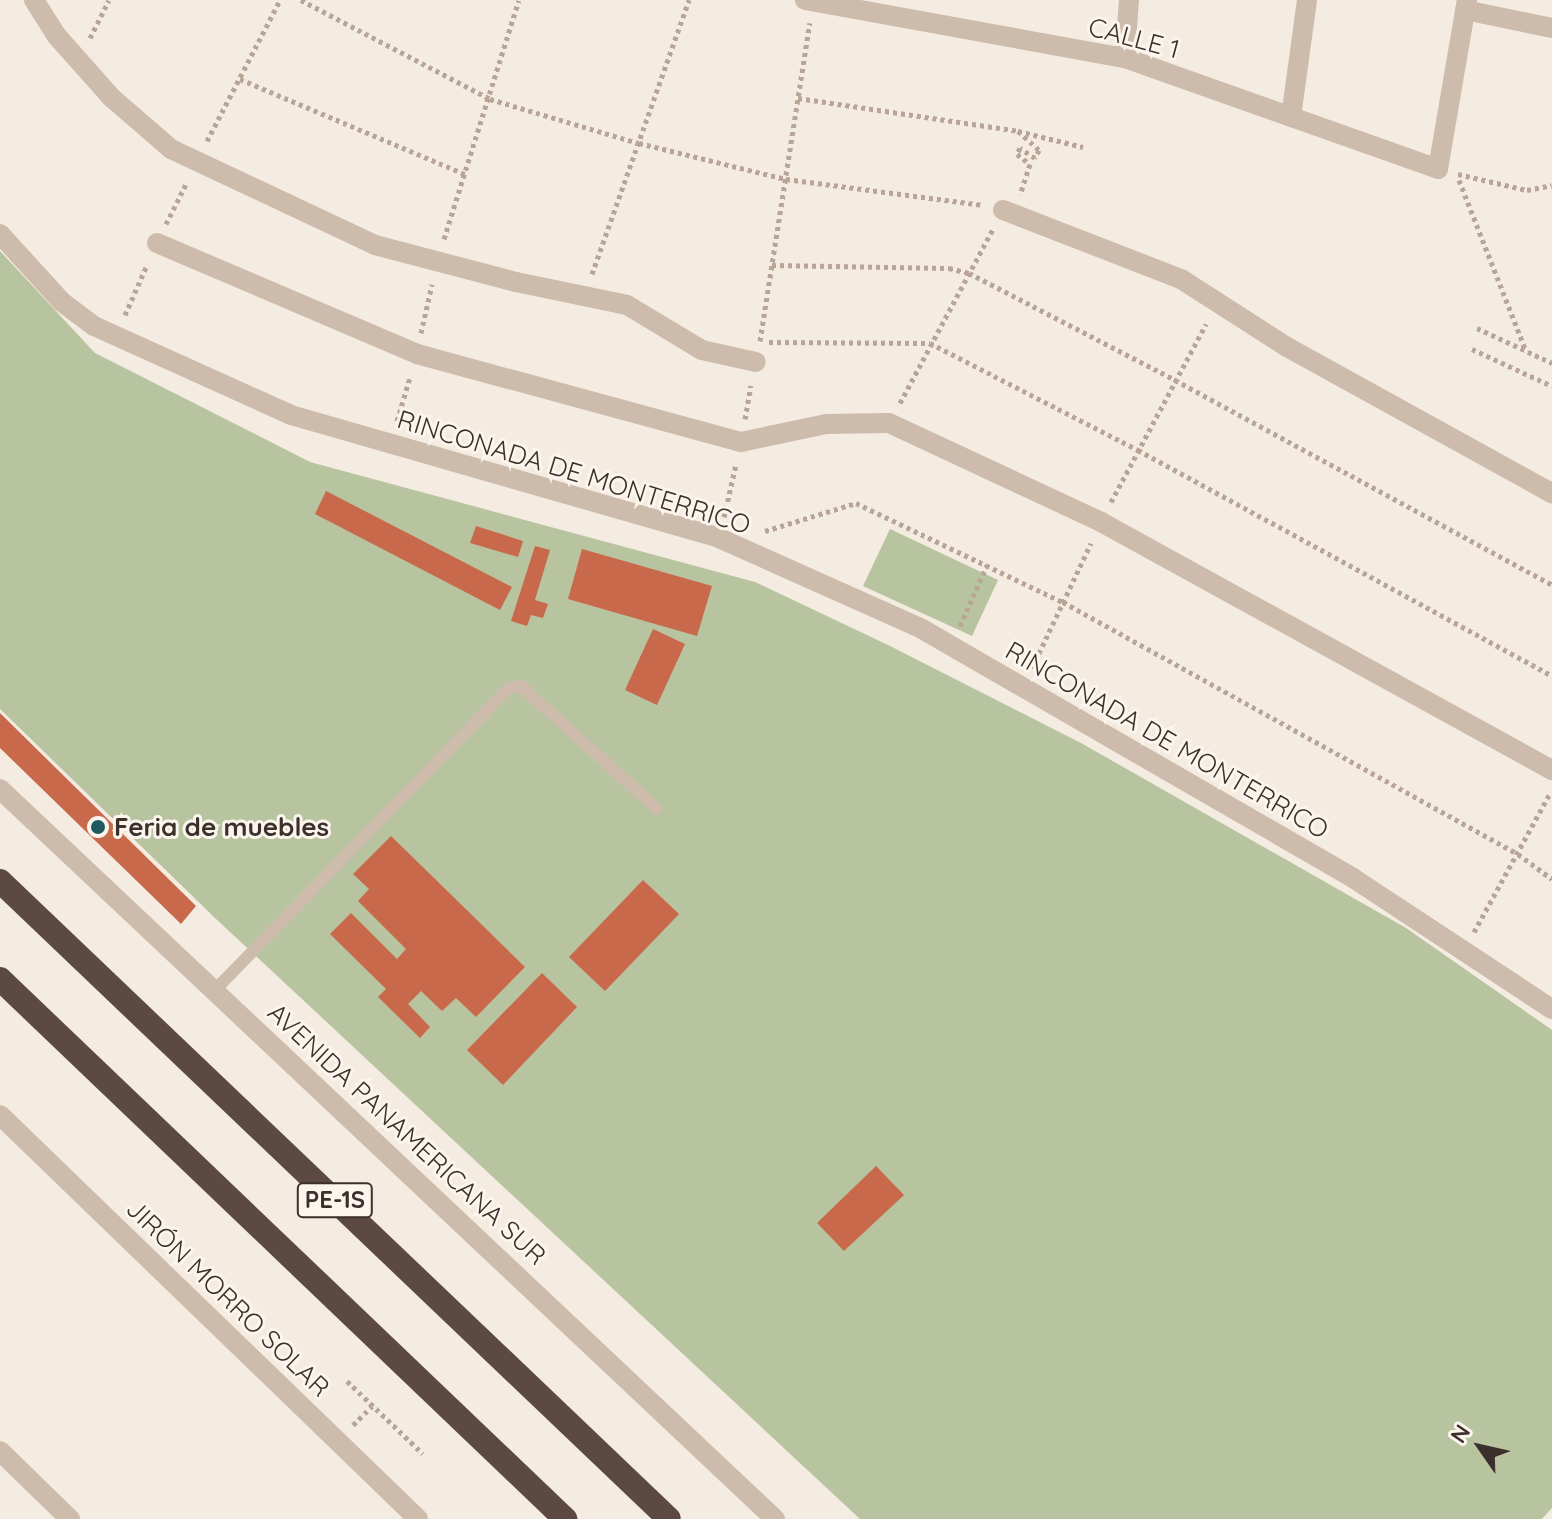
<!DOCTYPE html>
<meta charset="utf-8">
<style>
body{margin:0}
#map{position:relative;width:1552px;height:1519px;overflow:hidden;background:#f4ebe1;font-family:Quicksand,sans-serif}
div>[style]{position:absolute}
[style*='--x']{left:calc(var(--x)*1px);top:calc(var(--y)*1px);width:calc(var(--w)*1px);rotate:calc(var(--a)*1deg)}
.green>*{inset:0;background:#b8c4a0}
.building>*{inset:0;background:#c8694b}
.path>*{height:5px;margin-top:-2.5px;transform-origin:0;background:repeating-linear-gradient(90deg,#b9a596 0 4px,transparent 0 8px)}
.service>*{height:12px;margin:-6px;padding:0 6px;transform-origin:6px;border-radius:6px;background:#cdbbac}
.minor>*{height:20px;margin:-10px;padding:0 10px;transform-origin:10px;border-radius:10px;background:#cdbbac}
.tertiary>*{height:20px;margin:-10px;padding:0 10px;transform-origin:10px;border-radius:10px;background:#cdbbac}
.motorway>*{height:24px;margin:-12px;padding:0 12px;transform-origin:12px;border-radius:12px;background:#5c4a42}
.dots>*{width:22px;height:22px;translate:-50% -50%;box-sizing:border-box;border:4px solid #fbf5ee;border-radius:50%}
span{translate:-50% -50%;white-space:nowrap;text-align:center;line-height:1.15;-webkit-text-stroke:6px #fbf5ee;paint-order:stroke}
.shield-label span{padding:2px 6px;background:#fbf5ee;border:2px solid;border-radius:6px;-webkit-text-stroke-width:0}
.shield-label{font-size:24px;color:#3b302b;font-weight:700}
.street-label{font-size:26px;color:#3b302b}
.poi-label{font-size:26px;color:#3b302b;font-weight:700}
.left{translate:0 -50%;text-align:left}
.north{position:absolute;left:1440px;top:1407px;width:80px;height:80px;-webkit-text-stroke:6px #fbf5ee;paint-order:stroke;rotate:304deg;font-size:22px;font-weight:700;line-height:32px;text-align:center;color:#3b302b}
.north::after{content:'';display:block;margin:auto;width:28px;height:36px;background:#3b302b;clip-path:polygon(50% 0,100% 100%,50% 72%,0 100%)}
</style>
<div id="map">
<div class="green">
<i style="clip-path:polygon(0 251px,95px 353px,310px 462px,755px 582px,888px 645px,1081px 743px,1406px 928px,1552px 1030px,1552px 1508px,1542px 1519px,860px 1519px,215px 918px,0 709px)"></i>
<i style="clip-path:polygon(890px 529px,998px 580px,972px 636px,863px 586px)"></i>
</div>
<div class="building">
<i style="clip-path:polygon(326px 491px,512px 587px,500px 610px,315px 514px)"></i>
<i style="clip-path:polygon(476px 526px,523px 541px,518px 557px,470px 543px)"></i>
<i style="clip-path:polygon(535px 546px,550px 550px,535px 600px,548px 604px,543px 618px,531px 615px,527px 626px,511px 621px)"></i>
<i style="clip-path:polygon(582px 549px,712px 586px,697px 636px,568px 599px)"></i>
<i style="clip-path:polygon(653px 629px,685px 644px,657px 705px,625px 690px)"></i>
<i style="clip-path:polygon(0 713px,196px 906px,181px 924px,0 748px)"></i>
<i style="clip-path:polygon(391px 836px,525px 967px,476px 1017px,456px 998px,442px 1011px,421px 991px,408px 1004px,430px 1027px,420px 1038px,378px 997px,386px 989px,330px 934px,351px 913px,397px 959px,406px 949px,358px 901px,369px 889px,353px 874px)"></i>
<i style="clip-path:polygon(643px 880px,679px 914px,605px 991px,569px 957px)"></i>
<i style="clip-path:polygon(542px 973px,577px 1007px,503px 1085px,467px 1050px)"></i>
<i style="clip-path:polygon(876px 1166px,904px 1195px,844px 1251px,817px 1223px)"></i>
</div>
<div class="path">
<i style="--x:301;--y:0;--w:213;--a:27.6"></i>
<i style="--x:490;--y:99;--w:155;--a:16.5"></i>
<i style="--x:639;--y:143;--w:151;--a:13.8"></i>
<i style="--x:786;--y:179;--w:199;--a:7.5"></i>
<i style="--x:90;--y:38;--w:42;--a:-63.4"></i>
<i style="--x:240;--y:79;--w:244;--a:22.9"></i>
<i style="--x:798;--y:98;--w:222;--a:8.5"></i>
<i style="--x:1018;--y:131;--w:67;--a:13.8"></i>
<i style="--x:1018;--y:131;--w:28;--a:42"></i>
<i style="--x:1039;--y:150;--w:9;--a:117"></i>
<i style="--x:1035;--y:158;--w:18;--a:-146"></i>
<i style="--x:1020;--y:148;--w:7;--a:117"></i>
<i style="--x:1017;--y:154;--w:16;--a:38"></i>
<i style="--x:1030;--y:164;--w:32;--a:108"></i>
<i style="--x:207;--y:141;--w:159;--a:-62.6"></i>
<i style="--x:1458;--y:174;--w:71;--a:13.1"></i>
<i style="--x:1527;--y:190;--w:25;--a:-11"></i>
<i style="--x:1459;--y:180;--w:184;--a:68.6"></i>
<i style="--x:166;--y:224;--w:47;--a:-63.4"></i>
<i style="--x:444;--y:239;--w:250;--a:-72.6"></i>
<i style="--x:772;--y:265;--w:177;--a:1"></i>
<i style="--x:949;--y:268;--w:21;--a:14"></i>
<i style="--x:969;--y:273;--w:232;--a:27.4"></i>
<i style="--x:1175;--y:380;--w:429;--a:28.5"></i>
<i style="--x:592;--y:274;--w:291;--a:-70.5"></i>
<i style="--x:125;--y:315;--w:55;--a:-66.3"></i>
<i style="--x:1477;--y:328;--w:83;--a:25"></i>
<i style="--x:421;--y:333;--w:50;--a:-77.3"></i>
<i style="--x:760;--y:341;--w:322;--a:-81.1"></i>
<i style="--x:769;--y:342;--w:161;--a:0.4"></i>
<i style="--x:930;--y:343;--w:234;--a:27.2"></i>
<i style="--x:1138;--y:450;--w:472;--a:28.6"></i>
<i style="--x:1472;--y:349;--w:88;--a:24.8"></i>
<i style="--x:900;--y:403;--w:197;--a:-61.9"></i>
<i style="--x:745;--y:419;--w:34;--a:-80"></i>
<i style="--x:397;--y:421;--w:46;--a:-73.5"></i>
<i style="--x:1111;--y:502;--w:202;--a:-61.9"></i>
<i style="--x:724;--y:517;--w:54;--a:-77.2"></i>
<i style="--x:765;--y:531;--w:95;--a:-17.1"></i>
<i style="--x:856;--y:503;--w:229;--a:25.6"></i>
<i style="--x:1063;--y:602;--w:520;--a:28.98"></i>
<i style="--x:1518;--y:854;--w:42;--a:36.3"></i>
<i style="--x:960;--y:626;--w:67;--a:-66.1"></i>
<i style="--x:1032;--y:668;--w:138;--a:-64.7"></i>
<i style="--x:1474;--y:932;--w:158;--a:-61.3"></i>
<i style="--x:347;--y:1381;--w:105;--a:43.8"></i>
<i style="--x:353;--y:1425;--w:27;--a:-45"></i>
</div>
<div class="service">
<i style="--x:214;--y:991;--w:423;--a:-45.8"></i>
<i style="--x:509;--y:688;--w:12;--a:-9"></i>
<i style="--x:521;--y:686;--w:183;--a:42.1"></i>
</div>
<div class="minor">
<i style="--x:34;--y:0;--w:41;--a:57.8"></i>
<i style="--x:56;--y:35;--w:84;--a:48.4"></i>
<i style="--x:112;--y:98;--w:78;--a:40.8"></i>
<i style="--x:171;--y:149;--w:225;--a:25.2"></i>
<i style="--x:375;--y:245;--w:146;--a:14.7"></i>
<i style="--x:516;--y:282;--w:113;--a:11.7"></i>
<i style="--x:627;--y:305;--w:87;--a:31"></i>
<i style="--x:702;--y:350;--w:55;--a:12.5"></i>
<i style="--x:805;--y:0;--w:325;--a:10.3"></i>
<i style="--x:1125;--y:58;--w:332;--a:19.5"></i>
<i style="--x:1438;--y:169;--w:171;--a:-80.3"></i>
<i style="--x:1465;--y:10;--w:89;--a:11.7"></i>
<i style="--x:1125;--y:58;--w:58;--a:-86.1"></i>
<i style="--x:1291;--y:117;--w:118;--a:-82.2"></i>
<i style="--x:1003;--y:210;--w:191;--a:21.2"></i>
<i style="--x:1181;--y:279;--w:126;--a:32.7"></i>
<i style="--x:1287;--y:347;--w:303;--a:28.9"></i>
<i style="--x:0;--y:234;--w:92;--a:47.6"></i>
<i style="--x:62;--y:302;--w:40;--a:37"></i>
<i style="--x:94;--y:326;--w:216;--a:24.3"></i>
<i style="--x:291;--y:415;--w:445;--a:16"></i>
<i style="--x:719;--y:538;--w:222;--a:24.1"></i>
<i style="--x:922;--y:629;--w:498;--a:30"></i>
<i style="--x:1353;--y:878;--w:238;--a:33.4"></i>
<i style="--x:157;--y:243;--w:283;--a:23.1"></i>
<i style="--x:417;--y:354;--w:336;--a:15.2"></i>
<i style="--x:741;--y:442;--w:87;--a:-12"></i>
<i style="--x:826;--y:424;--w:63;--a:-0.9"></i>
<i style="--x:889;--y:423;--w:234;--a:25"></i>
<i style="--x:1101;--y:522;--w:515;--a:28.81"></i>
<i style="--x:0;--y:1451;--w:98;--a:44.2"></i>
</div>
<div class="tertiary">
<i style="--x:0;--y:789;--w:1065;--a:43.29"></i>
<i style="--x:0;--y:1115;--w:581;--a:44.02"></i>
</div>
<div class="motorway">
<i style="--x:0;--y:881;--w:924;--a:43.64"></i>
<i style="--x:0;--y:979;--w:782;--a:43.7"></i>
</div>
<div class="dots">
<i style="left:98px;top:827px;background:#1f5a5e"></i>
</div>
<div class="shield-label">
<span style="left:335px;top:1200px">PE-1S</span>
</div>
<div class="street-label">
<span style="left:1134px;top:38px;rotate:15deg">CALLE 1</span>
<span style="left:574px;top:472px;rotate:17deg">RINCONADA DE MONTERRICO</span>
<span style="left:1167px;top:740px;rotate:30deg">RINCONADA DE MONTERRICO</span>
<span style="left:407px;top:1134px;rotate:43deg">AVENIDA PANAMERICANA SUR</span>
<span style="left:228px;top:1298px;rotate:44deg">JIRÓN MORRO SOLAR</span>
</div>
<div class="poi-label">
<span class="left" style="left:114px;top:827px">Feria de muebles</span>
</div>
<div class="north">N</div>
</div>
